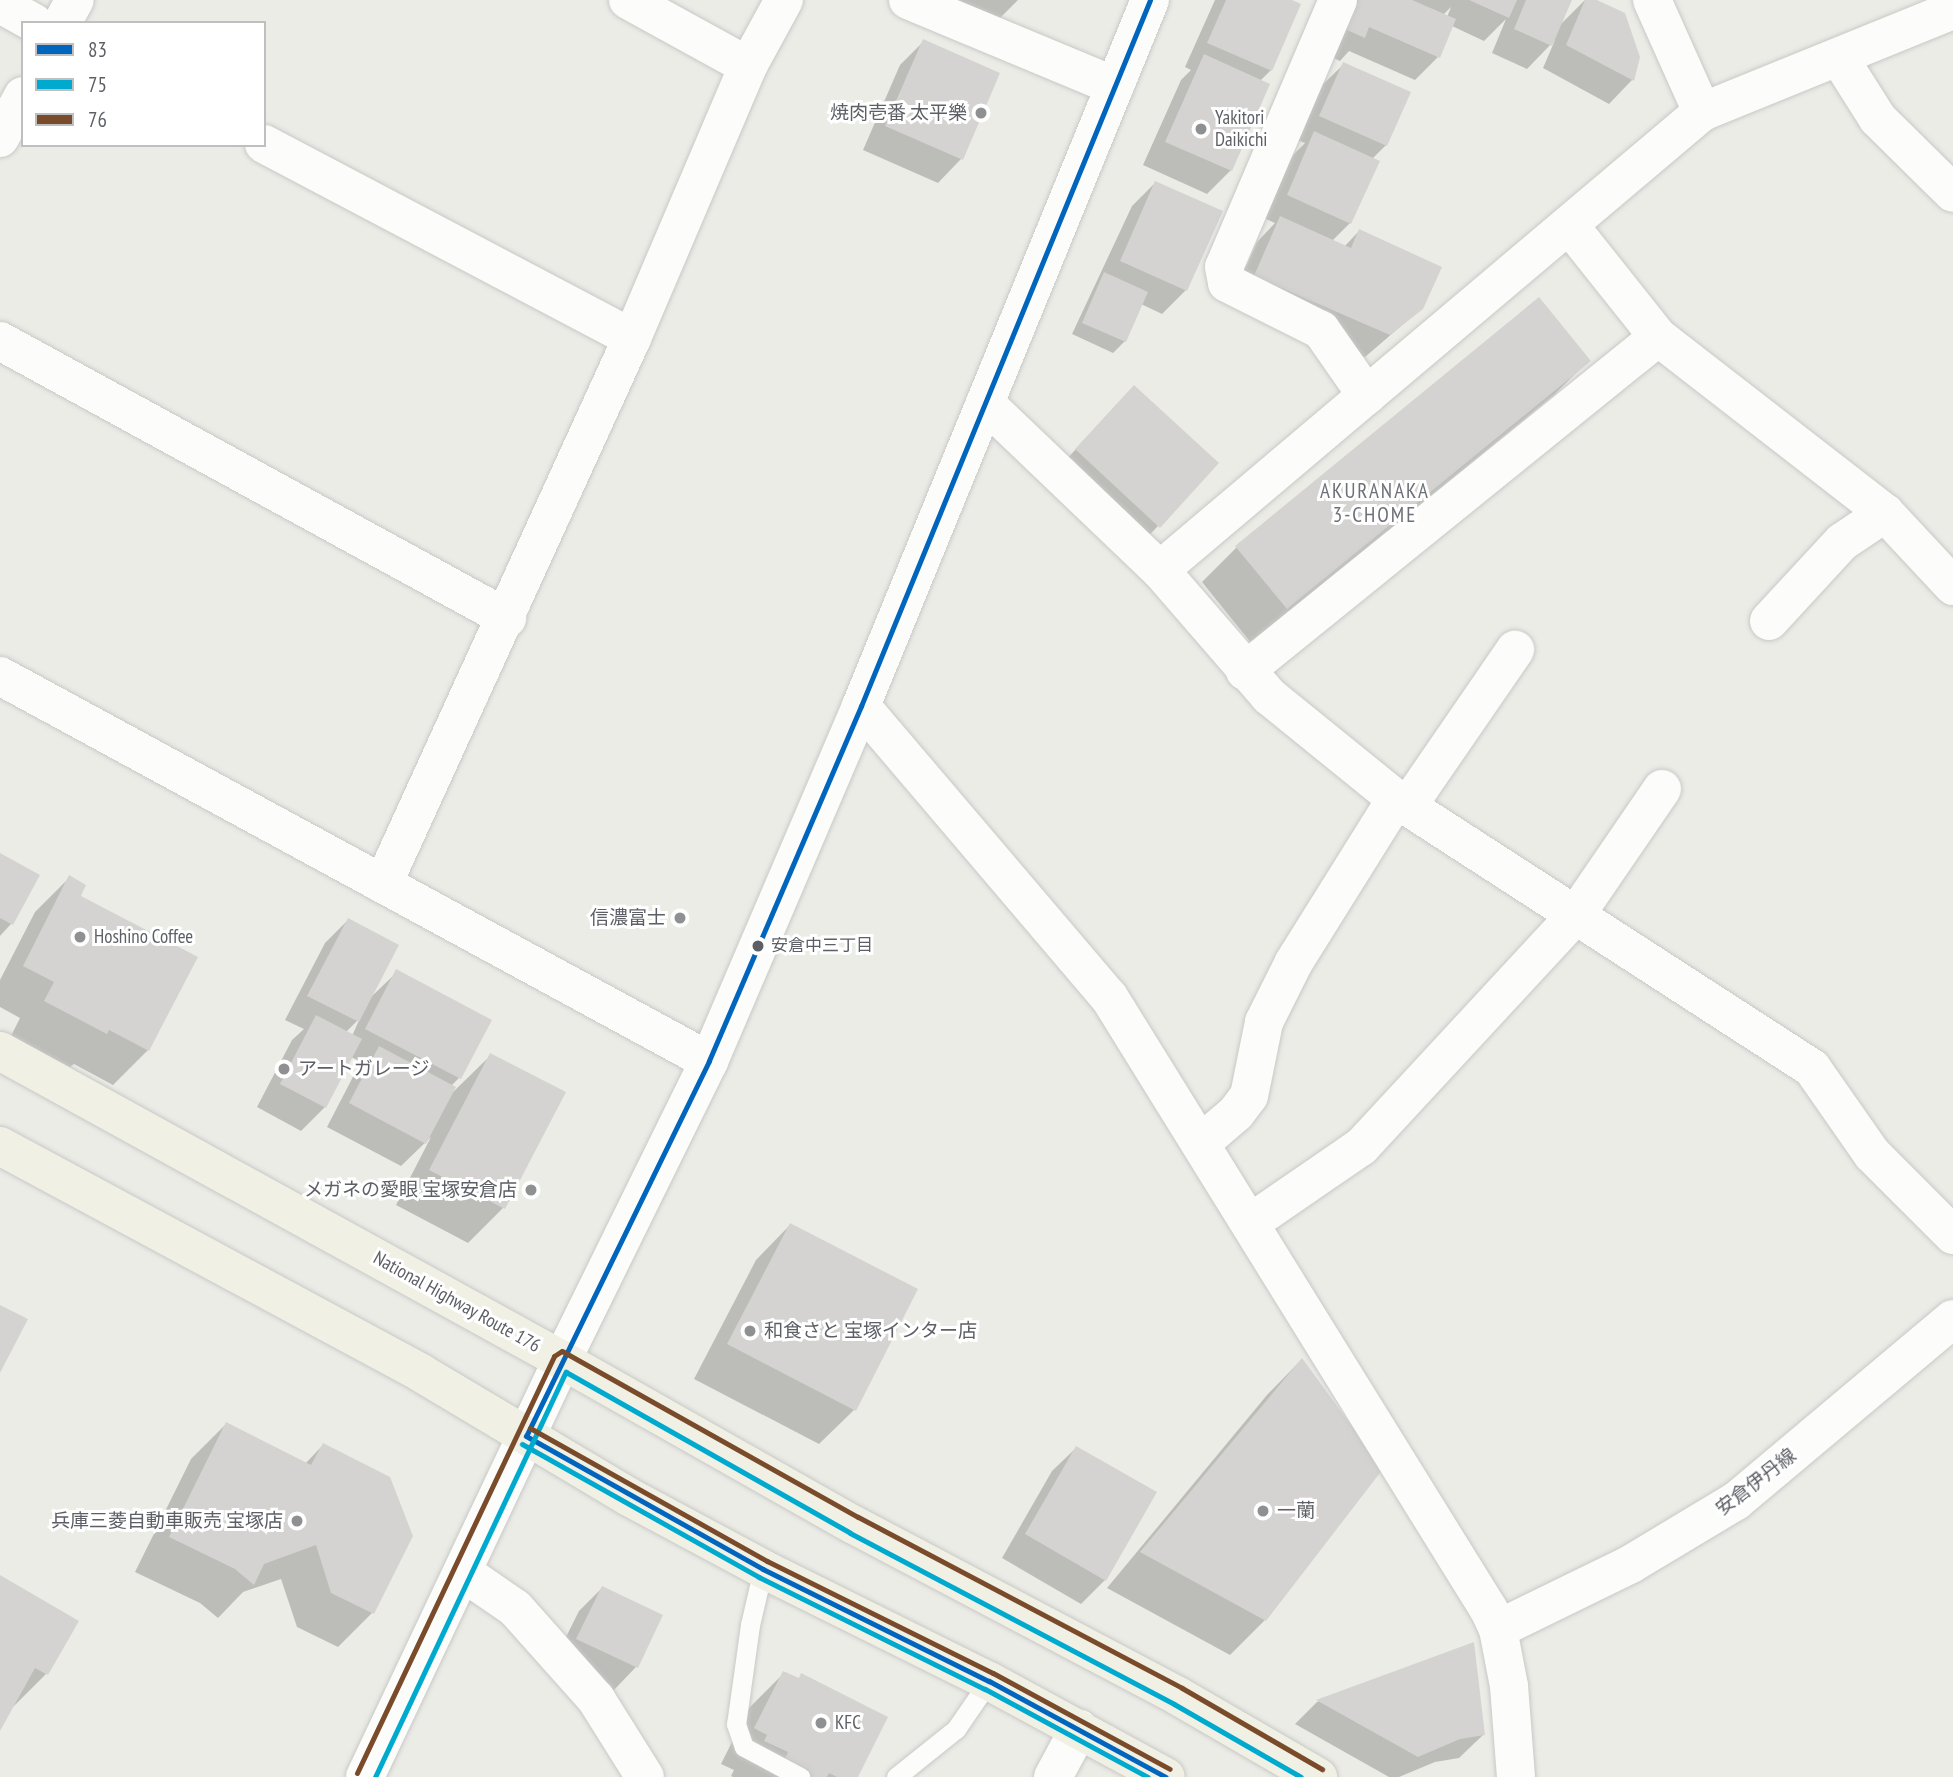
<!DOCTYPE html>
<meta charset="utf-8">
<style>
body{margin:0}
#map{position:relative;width:1953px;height:1777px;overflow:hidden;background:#ecece7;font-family:"PT Sans Narrow","Noto Sans JP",sans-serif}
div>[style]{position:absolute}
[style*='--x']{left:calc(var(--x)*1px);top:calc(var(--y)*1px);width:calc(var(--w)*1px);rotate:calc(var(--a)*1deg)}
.shadow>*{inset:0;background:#0003}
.building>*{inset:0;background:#d4d3d1}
.roads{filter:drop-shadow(0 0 2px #c8c9c7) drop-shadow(0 0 2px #c8c9c7)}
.service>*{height:19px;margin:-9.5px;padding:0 9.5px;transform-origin:9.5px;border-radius:9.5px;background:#fcfcfb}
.minor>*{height:38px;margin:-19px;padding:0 19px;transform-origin:19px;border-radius:19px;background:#fcfcfb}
.secondary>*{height:38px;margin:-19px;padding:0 19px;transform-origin:19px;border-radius:19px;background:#fcfcfb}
.trunk>*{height:38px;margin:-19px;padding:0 19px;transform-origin:19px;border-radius:19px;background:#f1f0e4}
.bus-1>*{height:5px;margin:-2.5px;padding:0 2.5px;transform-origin:2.5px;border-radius:2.5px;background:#0065bd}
.bus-2>*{height:5px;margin:-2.5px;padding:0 2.5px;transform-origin:2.5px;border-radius:2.5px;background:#00a9ce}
.bus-3>*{height:5px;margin:-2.5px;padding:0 2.5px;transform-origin:2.5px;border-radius:2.5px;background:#7a4b2a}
.dots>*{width:19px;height:19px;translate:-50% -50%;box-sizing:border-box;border:4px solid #fff;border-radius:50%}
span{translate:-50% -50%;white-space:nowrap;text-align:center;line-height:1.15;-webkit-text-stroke:6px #fff;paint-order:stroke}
.bus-label{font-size:17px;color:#5c5f65}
.left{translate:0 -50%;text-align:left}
.poi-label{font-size:19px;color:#5c5f65}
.right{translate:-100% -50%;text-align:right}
.street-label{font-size:19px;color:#5c5f65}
.neighbourhood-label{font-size:21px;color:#6d7177;letter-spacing:2px}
.legend{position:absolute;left:21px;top:21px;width:245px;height:126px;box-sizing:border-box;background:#fff;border:2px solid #bebfc1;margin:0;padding:9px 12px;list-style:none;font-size:21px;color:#5c5f65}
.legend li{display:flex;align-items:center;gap:14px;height:35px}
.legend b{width:35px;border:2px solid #bebfc1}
</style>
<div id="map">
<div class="shadow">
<i style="clip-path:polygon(931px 0,1018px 0,992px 26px)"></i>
<i style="clip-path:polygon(1215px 0,1290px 0,1271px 70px,1260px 81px,1231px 170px,1207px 194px,1143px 165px,1181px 80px,1191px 70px,1185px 67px)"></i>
<i style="clip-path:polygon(evenodd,1349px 0,1570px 0,1559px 26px,1585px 0,1593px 0,1638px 57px,1632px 80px,1609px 104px,1543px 68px,1555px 40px,1527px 69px,1492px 53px,1506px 19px,1484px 41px,1452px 26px,1438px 57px,1415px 80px,1349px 51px,1340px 61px,1323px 53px,1349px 0,1451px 7px,1447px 17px,1443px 15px,1451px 7px)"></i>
<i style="clip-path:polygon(923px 42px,961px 159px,938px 183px,863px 150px,900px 65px)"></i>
<i style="clip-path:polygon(1344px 64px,1386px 145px,1372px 159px,1350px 223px,1332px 241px,1344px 247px,1359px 231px,1422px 308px,1365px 357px,1231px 300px,1257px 242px,1275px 223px,1264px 218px,1291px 157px,1305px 143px,1297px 140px,1320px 87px)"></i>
<i style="clip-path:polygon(1155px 183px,1186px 290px,1162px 314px,1141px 304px,1125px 341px,1113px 353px,1072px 334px,1132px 206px)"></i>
<i style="clip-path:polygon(1538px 300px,1588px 361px,1554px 395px,1251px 643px,1202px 582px,1236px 548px)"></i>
<i style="clip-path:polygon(1111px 411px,1158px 526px,1135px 550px,1053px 474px)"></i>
<i style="clip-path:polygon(0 855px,38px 876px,11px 924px,0 936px)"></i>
<i style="clip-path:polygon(70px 877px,148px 1050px,113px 1085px,74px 1064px,70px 1067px,11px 1036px,20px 1018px,0 1007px,0 980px,35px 912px)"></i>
<i style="clip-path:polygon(evenodd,348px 920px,370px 998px,397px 972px,459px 1078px,451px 1086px,451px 1094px,491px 1055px,563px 1093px,503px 1208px,468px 1243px,396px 1205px,431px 1137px,401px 1166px,327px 1127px,356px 1071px,364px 1063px,351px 1057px,325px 1107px,301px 1131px,257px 1107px,292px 1040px,304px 1029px,285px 1020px,325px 943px,348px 920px,360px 1018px,352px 1036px,346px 1032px,360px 1018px)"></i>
<i style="clip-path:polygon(790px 1225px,854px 1410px,819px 1444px,694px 1379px,756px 1260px)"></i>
<i style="clip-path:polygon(1301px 1360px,1265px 1620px,1230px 1655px,1107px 1588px,1267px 1395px)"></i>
<i style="clip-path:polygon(226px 1424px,305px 1464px,323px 1445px,372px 1613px,338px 1647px,297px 1627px,281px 1579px,243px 1592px,218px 1618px,200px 1603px,135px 1572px,191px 1459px)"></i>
<i style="clip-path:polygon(1076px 1448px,1105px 1580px,1081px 1604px,1002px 1558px,1052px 1471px)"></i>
<i style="clip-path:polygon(0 1577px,46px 1674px,11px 1709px,0 1727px)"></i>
<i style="clip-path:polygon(602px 1588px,660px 1616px,636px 1667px,613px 1691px,553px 1663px,579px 1611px)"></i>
<i style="clip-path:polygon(1473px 1644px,1483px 1735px,1459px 1758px,1435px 1762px,1399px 1777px,1389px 1777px,1295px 1724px,1317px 1702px)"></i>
<i style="clip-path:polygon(784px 1673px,797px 1680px,856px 1777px,733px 1777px,731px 1776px,734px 1770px,721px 1764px,749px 1708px)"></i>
</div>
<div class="building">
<i style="clip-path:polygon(1226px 0,1292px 0,1301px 4px,1272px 71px,1207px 43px)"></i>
<i style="clip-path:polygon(1358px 0,1412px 0,1456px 19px,1440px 58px,1369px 27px,1365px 38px,1345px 29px)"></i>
<i style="clip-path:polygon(1469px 0,1517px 0,1509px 18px)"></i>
<i style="clip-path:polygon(1526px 0,1572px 0,1552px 46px,1514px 29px)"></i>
<i style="clip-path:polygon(1585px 0,1597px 0,1625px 13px,1640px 57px,1634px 81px,1566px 45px)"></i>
<i style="clip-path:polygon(923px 39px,1000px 73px,963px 160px,885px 126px)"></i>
<i style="clip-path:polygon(1204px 54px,1270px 84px,1232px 171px,1165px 142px)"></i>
<i style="clip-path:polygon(1343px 62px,1411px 92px,1387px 146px,1319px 116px)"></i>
<i style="clip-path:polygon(1314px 131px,1380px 161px,1351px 224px,1287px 195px)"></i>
<i style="clip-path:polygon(1155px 181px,1223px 211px,1187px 291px,1120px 261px)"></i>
<i style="clip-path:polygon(1280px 216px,1351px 248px,1359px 229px,1442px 267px,1423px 309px,1390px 335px,1254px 276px)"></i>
<i style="clip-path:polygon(1104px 272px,1148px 292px,1126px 342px,1082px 323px)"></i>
<i style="clip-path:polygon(1539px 297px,1591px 361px,1287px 609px,1235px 546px)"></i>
<i style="clip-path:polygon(1134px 385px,1219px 463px,1160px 528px,1075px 449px)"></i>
<i style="clip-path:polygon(0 853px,40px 875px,13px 925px,0 918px)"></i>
<i style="clip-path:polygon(69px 875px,86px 885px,81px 896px,198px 957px,149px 1051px,109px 1030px,107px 1034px,44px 1001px,54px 982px,23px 966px)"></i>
<i style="clip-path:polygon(348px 918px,399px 945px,359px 1022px,307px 996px)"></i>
<i style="clip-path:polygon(396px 969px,492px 1020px,461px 1079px,365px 1029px)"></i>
<i style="clip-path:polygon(316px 1015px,362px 1039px,326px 1108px,280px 1084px)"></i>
<i style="clip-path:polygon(379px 1046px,456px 1087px,426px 1144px,349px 1103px)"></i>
<i style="clip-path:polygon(490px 1053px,566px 1092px,505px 1209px,429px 1170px)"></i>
<i style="clip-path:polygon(790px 1223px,918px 1289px,856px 1411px,727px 1344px)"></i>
<i style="clip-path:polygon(0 1305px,28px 1319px,0 1373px)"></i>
<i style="clip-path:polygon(1302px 1358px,1383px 1469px,1266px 1621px,1140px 1552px)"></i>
<i style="clip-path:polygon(226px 1422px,311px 1465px,323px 1443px,390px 1477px,413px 1536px,374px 1614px,331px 1593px,316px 1545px,264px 1564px,254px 1585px,235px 1569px,169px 1537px)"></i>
<i style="clip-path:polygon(1076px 1446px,1157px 1492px,1106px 1581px,1025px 1534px)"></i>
<i style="clip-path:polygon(0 1575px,79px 1621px,48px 1675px,35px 1668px,0 1731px)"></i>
<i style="clip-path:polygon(602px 1586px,663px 1615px,638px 1668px,576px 1639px)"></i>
<i style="clip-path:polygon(1474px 1642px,1485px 1735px,1460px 1739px,1418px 1757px,1316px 1700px)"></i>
<i style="clip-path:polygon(783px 1671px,799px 1678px,801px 1673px,888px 1717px,858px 1777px,837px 1777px,829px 1773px,827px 1777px,811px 1777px,783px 1763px,788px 1752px,764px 1741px,767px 1735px,754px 1728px)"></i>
</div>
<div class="roads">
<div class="service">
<i style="--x:763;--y:1569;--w:57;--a:103.1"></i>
<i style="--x:750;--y:1625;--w:100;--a:98"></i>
<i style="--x:736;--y:1724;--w:24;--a:71"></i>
<i style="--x:744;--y:1747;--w:64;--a:28.2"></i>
<i style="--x:896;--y:1777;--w:77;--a:-38.7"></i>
<i style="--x:956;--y:1729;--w:58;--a:-55.5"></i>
</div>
<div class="minor">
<i style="--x:628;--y:0;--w:137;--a:28.8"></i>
<i style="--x:908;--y:0;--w:224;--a:22.6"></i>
<i style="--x:1338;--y:0;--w:290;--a:113.1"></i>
<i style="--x:1224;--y:267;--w:16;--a:79"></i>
<i style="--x:1227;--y:283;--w:105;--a:26.6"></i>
<i style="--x:1321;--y:330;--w:80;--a:55.1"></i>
<i style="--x:1652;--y:0;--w:123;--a:65.9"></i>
<i style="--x:0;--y:4;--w:39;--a:29"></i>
<i style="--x:62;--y:23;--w:26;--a:-61"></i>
<i style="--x:1840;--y:59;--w:71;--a:57.7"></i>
<i style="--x:1878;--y:119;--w:105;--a:44.6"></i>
<i style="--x:0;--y:138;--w:48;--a:-61.3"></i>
<i style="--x:264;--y:144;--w:416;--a:27.8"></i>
<i style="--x:632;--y:338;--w:296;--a:-66.9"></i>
<i style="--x:748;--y:66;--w:75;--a:-61.4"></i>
<i style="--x:1569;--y:225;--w:143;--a:51.5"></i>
<i style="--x:1658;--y:337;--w:287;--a:37.8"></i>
<i style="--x:1885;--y:513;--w:100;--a:47"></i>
<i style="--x:0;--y:341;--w:578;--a:28.65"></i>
<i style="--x:985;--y:403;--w:242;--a:43.7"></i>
<i style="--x:1160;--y:570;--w:167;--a:49.1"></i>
<i style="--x:1269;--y:696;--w:164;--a:39"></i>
<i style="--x:1396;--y:799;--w:495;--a:32.9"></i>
<i style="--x:1812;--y:1068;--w:105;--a:55.1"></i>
<i style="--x:1872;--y:1154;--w:115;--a:45"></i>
<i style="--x:1160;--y:570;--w:710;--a:-40.2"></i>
<i style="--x:1702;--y:112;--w:271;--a:-22.1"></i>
<i style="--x:1769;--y:621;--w:108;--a:-47.3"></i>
<i style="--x:1842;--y:542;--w:52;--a:-34"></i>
<i style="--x:1245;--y:671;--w:531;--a:-38.96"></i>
<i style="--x:0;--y:676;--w:807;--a:28.5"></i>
<i style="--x:861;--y:706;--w:382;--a:49.6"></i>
<i style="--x:1109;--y:997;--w:721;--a:58.21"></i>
<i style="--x:1489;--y:1610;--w:21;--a:65"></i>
<i style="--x:1498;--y:1629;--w:58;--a:79.1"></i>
<i style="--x:1509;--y:1686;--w:91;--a:85.6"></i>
<i style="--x:1407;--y:807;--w:191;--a:-55.5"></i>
<i style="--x:383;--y:884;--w:600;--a:-65.48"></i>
<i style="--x:1201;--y:1143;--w:46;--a:-40.6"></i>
<i style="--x:1236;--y:1113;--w:21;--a:-53"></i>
<i style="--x:1249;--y:1096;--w:76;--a:-78.5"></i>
<i style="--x:1264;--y:1022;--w:67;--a:-63.4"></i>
<i style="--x:1294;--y:962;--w:192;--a:-58"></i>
<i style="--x:1250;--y:1223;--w:136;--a:-34.5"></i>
<i style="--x:1362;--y:1146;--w:313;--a:-47.2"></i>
<i style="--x:1575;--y:916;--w:154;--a:-55.6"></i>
<i style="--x:464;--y:1573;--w:62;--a:34.5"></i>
<i style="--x:515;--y:1608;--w:122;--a:48.3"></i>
<i style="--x:596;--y:1699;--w:92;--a:57.9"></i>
<i style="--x:1498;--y:1629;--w:148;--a:-26"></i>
<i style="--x:1631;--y:1564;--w:122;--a:-31"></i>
<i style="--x:1736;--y:1501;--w:283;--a:-40"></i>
<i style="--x:1053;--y:1777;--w:55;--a:-61.6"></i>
</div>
<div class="secondary">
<i style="--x:365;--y:1777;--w:461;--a:-64.7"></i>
<i style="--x:562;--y:1360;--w:333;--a:-63.8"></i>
<i style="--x:709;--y:1061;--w:386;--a:-66.8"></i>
<i style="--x:861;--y:706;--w:763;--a:-67.74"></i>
</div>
<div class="trunk">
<i style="--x:0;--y:1051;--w:641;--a:28.8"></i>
<i style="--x:562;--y:1360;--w:335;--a:29.5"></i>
<i style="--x:854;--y:1525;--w:366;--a:27.8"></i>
<i style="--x:1178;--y:1696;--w:162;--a:30.1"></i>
<i style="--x:0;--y:1146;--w:478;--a:28.3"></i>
<i style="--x:421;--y:1373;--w:242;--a:30.8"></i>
<i style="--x:629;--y:1497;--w:152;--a:28.2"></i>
<i style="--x:763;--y:1569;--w:252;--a:26.4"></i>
<i style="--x:989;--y:1681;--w:201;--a:28.5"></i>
</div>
</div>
<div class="bus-1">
<i style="--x:1150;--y:0;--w:763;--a:112.26"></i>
<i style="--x:861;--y:706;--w:386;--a:113.2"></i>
<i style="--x:709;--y:1061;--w:417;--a:116"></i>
<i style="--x:526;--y:1436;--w:272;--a:29.3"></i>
<i style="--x:763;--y:1569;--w:252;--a:26.4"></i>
<i style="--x:989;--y:1681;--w:201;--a:28.5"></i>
</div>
<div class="bus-2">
<i style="--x:522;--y:1444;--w:272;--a:29.3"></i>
<i style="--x:759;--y:1577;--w:252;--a:26.4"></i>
<i style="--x:985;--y:1689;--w:185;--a:28.4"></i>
<i style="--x:375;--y:1777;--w:448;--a:-64.8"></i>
<i style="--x:566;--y:1372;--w:326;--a:29.5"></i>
<i style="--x:850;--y:1533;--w:366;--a:27.8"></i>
<i style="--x:1174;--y:1704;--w:146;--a:29.9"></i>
</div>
<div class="bus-3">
<i style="--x:530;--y:1428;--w:272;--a:29.3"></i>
<i style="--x:767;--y:1561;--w:252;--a:26.4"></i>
<i style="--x:993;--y:1673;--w:201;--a:28.5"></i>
<i style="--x:357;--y:1773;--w:461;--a:-64.7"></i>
<i style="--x:554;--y:1356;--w:9;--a:-32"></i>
<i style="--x:562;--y:1351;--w:339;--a:29.3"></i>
<i style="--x:858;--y:1517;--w:366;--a:27.8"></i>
<i style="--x:1182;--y:1688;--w:162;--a:30.1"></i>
</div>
<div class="dots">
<i style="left:981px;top:113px;background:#8e9092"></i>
<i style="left:1201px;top:129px;background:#8e9092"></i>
<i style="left:680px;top:918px;background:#8e9092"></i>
<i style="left:80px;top:937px;background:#8e9092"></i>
<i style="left:758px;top:946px;background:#5c5f65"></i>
<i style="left:284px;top:1069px;background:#8e9092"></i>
<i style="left:531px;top:1190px;background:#8e9092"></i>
<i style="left:750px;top:1331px;background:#8e9092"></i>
<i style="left:1263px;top:1511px;background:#8e9092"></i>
<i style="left:297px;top:1521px;background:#8e9092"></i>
<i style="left:821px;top:1723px;background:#8e9092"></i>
</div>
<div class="bus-label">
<span class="left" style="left:771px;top:946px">安倉中三丁目</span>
</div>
<div class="poi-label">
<span class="right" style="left:967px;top:113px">焼肉壱番 太平樂</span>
<span class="left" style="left:1215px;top:129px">Yakitori<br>Daikichi</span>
<span class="right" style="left:666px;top:918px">信濃富士</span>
<span class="left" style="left:94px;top:937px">Hoshino Coffee</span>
<span class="left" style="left:298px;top:1069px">アートガレージ</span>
<span class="right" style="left:517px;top:1190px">メガネの愛眼 宝塚安倉店</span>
<span class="left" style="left:764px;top:1331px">和食さと 宝塚インター店</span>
<span class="left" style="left:1277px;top:1511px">一蘭</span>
<span class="right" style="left:283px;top:1521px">兵庫三菱自動車販売 宝塚店</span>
<span class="left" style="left:835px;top:1723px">KFC</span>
</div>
<div class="street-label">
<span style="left:457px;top:1302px;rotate:29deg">National Highway Route 176</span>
<span style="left:1756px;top:1482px;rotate:-38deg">安倉伊丹線</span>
</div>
<div class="neighbourhood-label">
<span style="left:1375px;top:503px">AKURANAKA<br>3-CHOME</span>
</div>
<ul class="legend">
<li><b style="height:9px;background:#0065bd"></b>83</li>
<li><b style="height:9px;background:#00a9ce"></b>75</li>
<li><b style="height:9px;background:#7a4b2a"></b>76</li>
</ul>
</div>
